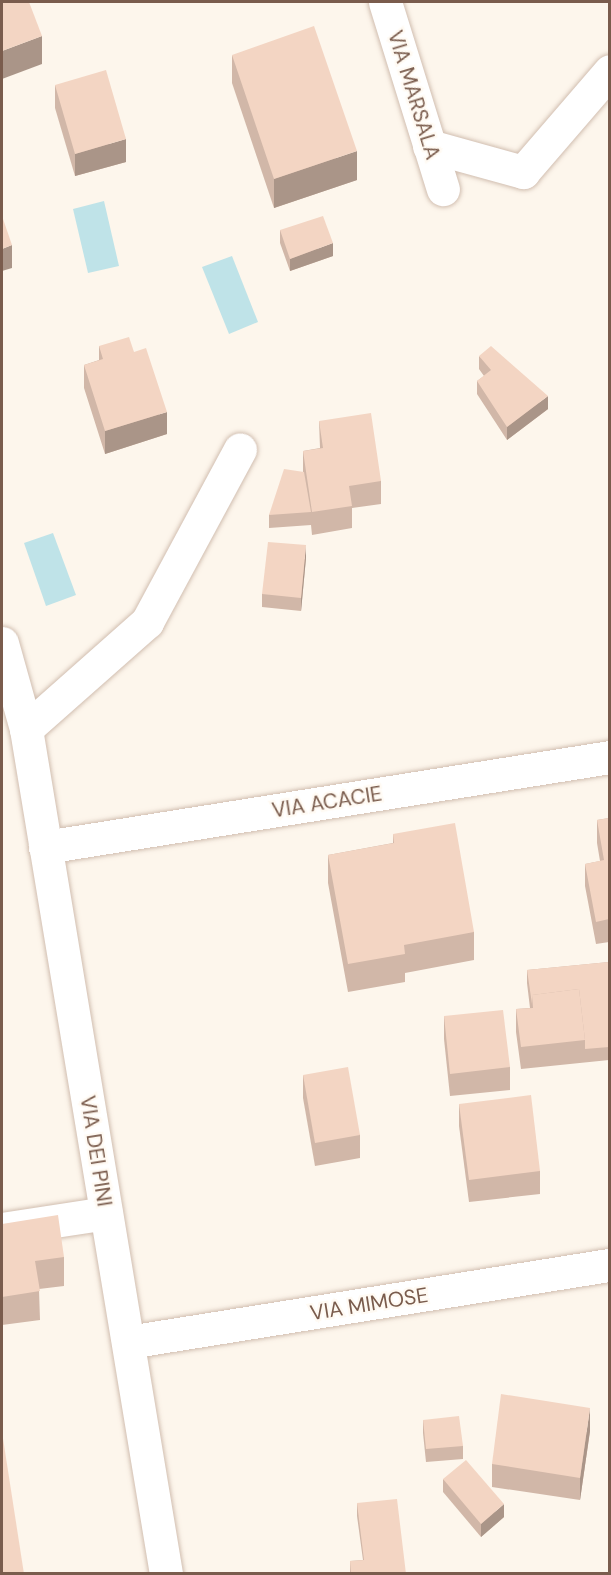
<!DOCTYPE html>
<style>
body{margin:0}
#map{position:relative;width:611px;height:1575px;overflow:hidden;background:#fdf6ec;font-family:"DM Sans",sans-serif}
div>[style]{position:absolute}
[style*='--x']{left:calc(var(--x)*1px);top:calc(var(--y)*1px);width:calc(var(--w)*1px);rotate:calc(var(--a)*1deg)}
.water>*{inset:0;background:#bfe3e8}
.roads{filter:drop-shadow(0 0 2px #d1beb0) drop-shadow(0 0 2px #d1beb0)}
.minor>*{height:33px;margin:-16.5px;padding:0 16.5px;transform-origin:16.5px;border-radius:16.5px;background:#fff}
.wall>*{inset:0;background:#d1b7a8}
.shaded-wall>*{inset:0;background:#aa9588}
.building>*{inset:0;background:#f3d5c3}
span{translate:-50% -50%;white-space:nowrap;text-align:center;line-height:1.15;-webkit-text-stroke:4.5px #fffaf3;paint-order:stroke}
.street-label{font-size:21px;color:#7a5c4d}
.frame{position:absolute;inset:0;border:3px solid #7a5c4d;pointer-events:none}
</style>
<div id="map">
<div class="water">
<i style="clip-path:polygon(104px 201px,119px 266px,88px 273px,73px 209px)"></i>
<i style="clip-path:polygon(232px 256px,258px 322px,229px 334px,202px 267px)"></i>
<i style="clip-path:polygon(53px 533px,76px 595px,46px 606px,24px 543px)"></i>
</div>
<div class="roads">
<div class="minor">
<i style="--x:385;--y:2;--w:196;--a:72.8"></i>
<i style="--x:429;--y:146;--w:98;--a:15.5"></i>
<i style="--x:523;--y:172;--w:133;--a:-49.3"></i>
<i style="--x:2;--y:643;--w:89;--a:74.4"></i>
<i style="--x:26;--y:729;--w:857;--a:80.59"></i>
<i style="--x:26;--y:729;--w:162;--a:-41.5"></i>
<i style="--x:147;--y:622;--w:196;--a:-61.7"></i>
<i style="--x:45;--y:847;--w:572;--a:-9.05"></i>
<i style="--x:2;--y:1229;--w:105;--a:-8.7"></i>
<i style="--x:128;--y:1342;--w:488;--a:-9.1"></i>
</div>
</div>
<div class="wall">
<i style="clip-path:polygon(232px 55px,357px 180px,274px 208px,232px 83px)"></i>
<i style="clip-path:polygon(55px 85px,126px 162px,75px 176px,55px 108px)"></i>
<i style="clip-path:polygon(280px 230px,333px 256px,290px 271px,280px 243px)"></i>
<i style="clip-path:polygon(99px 346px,134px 352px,167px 434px,105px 454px,84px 388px,84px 365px,99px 360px)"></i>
<i style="clip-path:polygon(479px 356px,548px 409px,507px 440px,477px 394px,477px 381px,484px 376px,479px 369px)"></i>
<i style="clip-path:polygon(319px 421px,381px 481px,381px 504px,352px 508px,352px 528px,312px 535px,311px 525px,269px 528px,269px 515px,303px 472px,303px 451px,320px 448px)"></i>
<i style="clip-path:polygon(306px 558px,301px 611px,262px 607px,262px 594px)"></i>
<i style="clip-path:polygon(609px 818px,609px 942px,596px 944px,585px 886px,585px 864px,600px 861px,597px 843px,597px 820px)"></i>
<i style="clip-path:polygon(393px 834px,474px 932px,474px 960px,405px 973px,405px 982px,348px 992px,328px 883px,328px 855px,393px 843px)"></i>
<i style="clip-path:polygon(609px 962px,609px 1060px,521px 1069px,516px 1032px,516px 1009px,530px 1008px,527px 983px,527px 970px)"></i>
<i style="clip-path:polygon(444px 1016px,510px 1067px,510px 1090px,450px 1096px,444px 1039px)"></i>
<i style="clip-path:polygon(303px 1075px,360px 1135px,360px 1158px,315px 1166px,303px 1098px)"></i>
<i style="clip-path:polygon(459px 1104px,540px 1171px,540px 1194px,469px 1202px,459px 1126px)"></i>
<i style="clip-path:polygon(2px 1224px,64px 1257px,64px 1286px,39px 1289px,40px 1320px,2px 1325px)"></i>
<i style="clip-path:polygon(423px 1420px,463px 1446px,463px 1459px,426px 1462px,423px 1433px)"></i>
<i style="clip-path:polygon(590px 1431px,580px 1500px,492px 1487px,492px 1464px)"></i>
<i style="clip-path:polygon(443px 1479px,504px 1517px,481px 1537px,443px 1492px)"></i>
<i style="clip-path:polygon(357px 1503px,406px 1574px,350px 1574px,350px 1561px,363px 1560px,357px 1516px)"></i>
</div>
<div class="shaded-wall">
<i style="clip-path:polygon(42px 36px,42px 64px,2px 79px,2px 51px)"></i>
<i style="clip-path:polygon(126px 139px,126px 162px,75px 176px,75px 154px)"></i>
<i style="clip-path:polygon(357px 151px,357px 180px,274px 208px,274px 179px)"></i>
<i style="clip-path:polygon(333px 243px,333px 256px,290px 271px,290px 259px)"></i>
<i style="clip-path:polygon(12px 245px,12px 268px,2px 271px,2px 249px)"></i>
<i style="clip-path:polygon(548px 396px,548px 409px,507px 440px,507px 427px)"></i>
<i style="clip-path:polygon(167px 412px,167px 434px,105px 454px,105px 431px)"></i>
<i style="clip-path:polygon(306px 545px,306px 558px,301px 611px,301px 598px)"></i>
<i style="clip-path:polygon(590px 1408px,590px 1431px,580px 1500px,580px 1478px)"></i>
<i style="clip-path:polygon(504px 1504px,504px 1517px,481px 1537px,481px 1524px)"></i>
</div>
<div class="building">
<i style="clip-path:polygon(2px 2px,29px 2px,42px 36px,2px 51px)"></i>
<i style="clip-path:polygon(314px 26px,357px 151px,274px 179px,232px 55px)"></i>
<i style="clip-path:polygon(106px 70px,126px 139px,75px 154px,55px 85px)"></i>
<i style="clip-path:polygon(2px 216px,12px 245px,2px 249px)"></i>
<i style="clip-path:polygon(323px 216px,333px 243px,290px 259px,280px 230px)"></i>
<i style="clip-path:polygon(129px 337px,134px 352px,146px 348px,167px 412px,105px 431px,84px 365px,103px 359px,99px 346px)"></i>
<i style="clip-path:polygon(491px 346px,548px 396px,507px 427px,477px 381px,491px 370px,479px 356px)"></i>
<i style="clip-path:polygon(371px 413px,381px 481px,349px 486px,352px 506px,312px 512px,303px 451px,323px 448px,319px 421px)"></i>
<i style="clip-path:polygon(284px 469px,304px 472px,311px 512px,269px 515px)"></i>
<i style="clip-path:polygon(268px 542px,306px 545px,301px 598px,262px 594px)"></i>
<i style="clip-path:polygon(609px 818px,609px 919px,596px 922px,585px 864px,604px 860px,597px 820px)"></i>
<i style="clip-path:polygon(455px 823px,474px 932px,404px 945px,405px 954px,348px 964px,328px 855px,394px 843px,393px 834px)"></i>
<i style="clip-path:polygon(609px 962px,609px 1047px,585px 1049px,585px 1040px,579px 989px,532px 995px,532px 1004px,527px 970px)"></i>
<i style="clip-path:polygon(579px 989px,585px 1040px,521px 1047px,516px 1009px,533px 1008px,532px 995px)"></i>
<i style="clip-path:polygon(503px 1010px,510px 1067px,450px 1074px,444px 1016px)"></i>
<i style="clip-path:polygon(348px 1067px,360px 1135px,315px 1143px,303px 1075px)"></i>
<i style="clip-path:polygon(531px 1095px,540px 1171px,469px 1180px,459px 1104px)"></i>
<i style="clip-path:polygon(58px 1215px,64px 1257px,35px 1261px,40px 1291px,2px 1297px,2px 1224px)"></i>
<i style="clip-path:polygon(501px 1394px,590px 1408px,580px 1478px,492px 1464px)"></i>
<i style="clip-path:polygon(459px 1416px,463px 1446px,426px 1449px,423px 1420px)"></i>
<i style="clip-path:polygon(2px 1432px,24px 1574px,2px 1574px)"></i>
<i style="clip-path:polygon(466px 1460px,504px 1504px,481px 1524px,443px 1479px)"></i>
<i style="clip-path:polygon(397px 1499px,406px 1574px,351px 1574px,350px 1561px,364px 1560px,357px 1503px)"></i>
</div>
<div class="street-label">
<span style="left:414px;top:95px;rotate:73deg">VIA MARSALA</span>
<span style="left:327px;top:802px;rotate:-9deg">VIA ACACIE</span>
<span style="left:96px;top:1151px;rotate:81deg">VIA DEI PINI</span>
<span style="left:369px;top:1304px;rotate:-9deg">VIA MIMOSE</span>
</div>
<div class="frame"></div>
</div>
